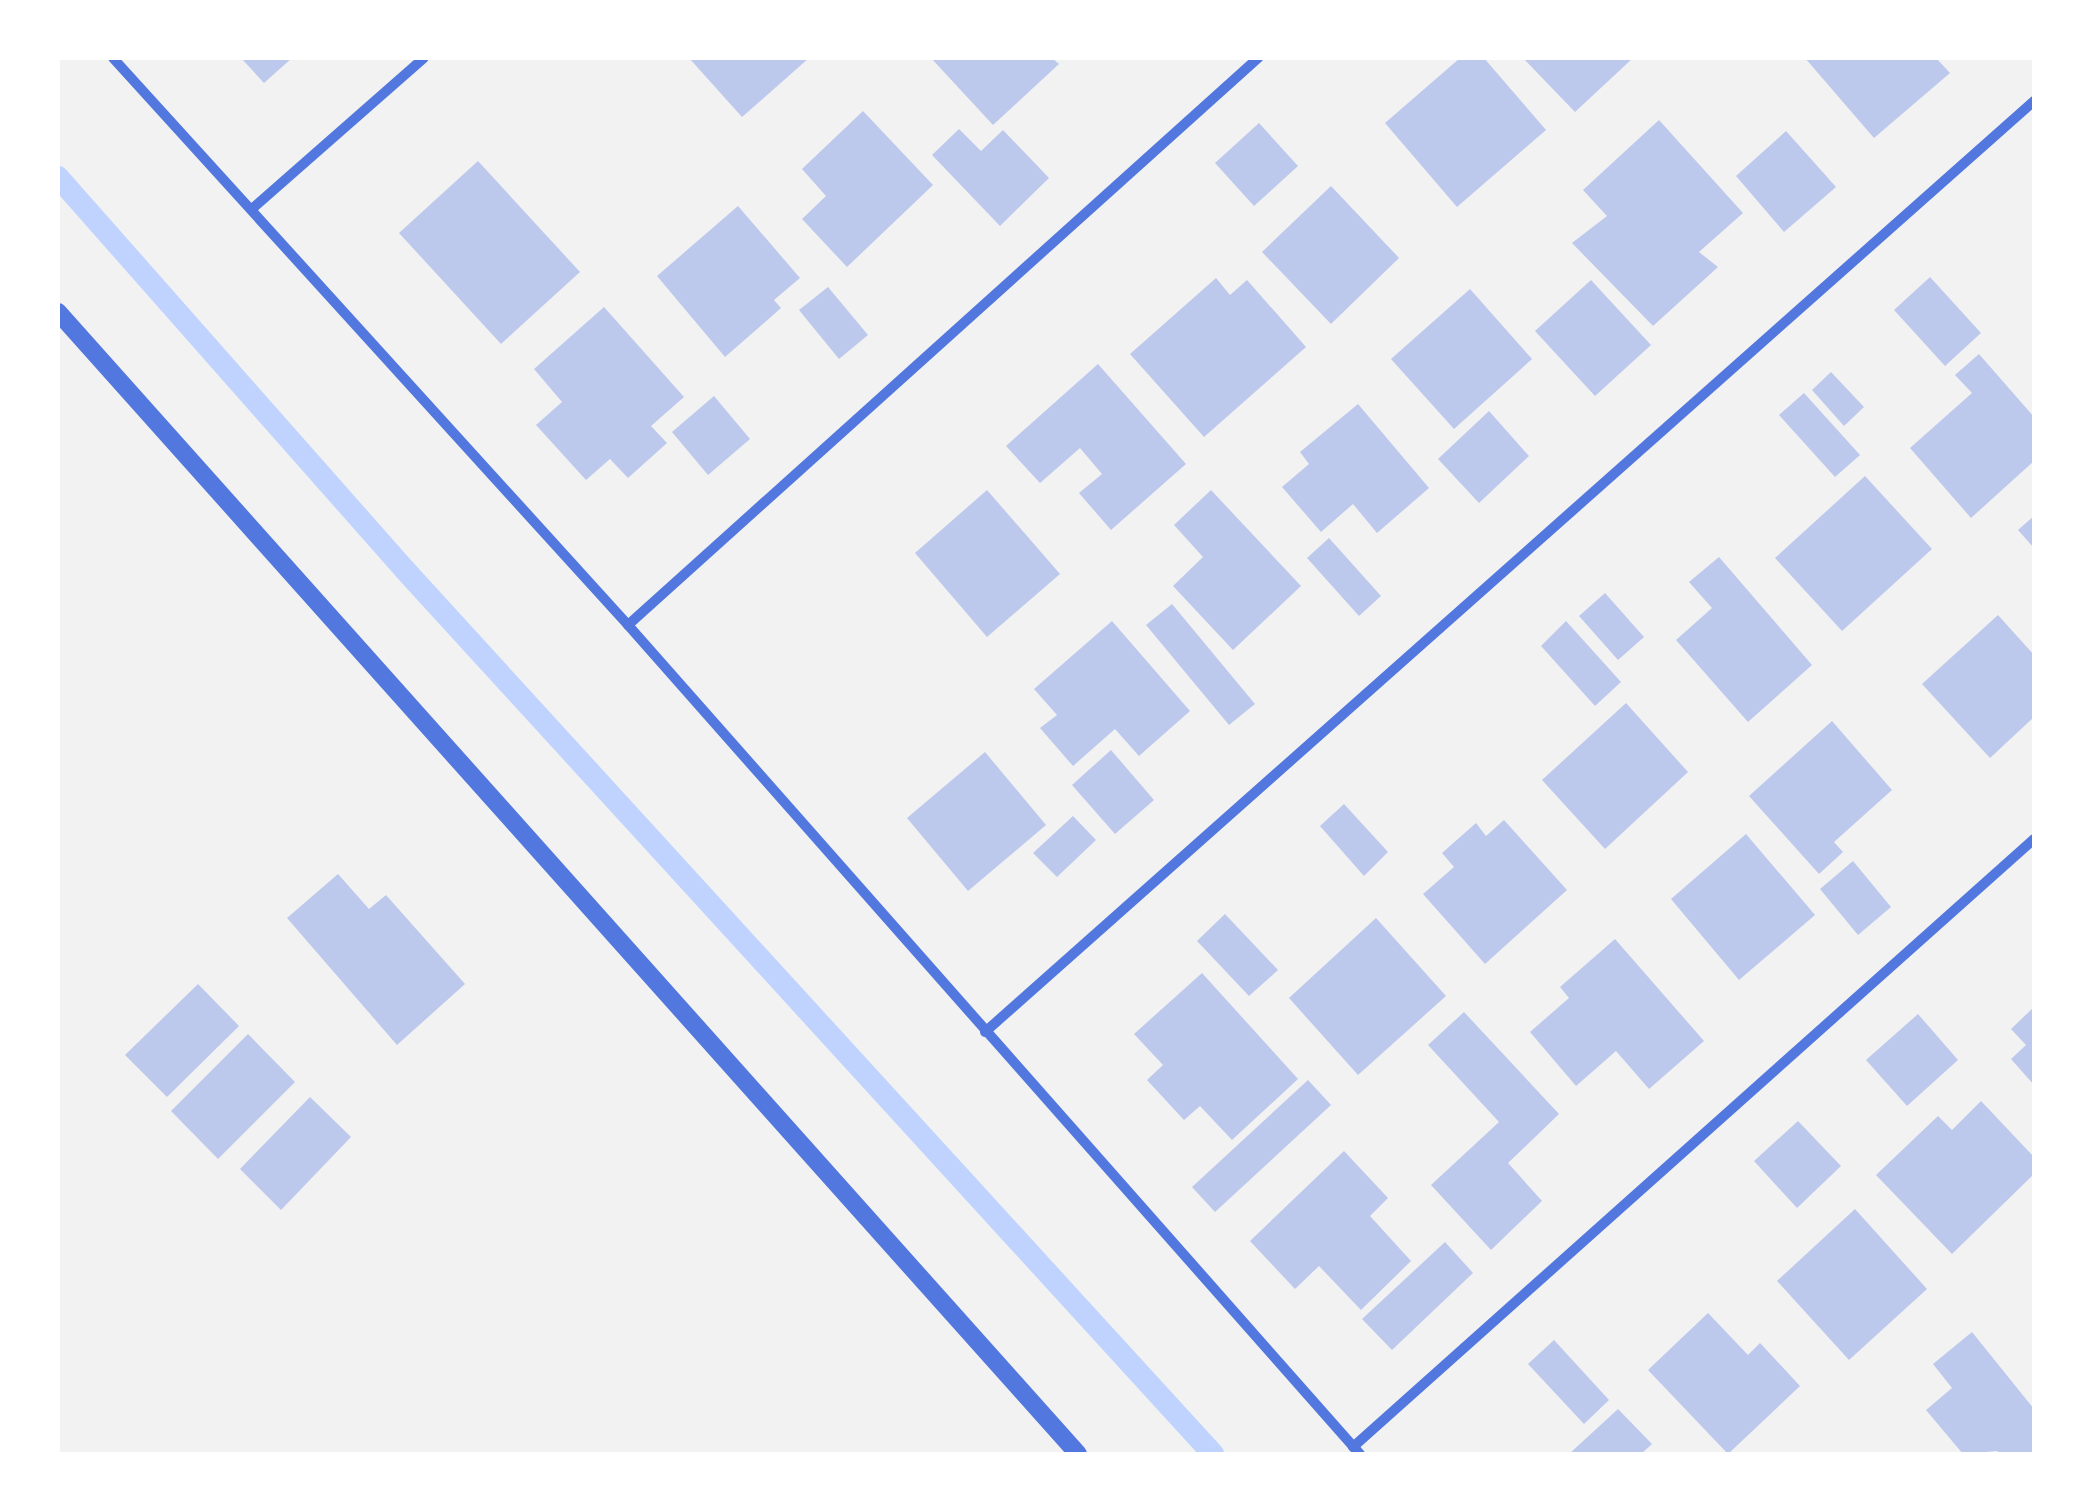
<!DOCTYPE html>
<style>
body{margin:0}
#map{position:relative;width:2092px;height:1512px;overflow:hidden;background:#f2f2f2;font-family:"Titillium Web",sans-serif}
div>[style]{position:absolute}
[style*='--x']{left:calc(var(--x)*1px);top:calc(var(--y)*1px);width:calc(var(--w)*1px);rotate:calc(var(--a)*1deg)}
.stream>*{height:22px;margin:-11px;padding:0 11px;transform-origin:11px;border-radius:11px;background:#bfd3fe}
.building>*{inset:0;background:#bdc9ec}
.minor>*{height:10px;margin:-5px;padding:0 5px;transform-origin:5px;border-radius:5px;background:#5277de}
.tertiary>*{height:18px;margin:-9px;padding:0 9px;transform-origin:9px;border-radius:9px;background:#5277de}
span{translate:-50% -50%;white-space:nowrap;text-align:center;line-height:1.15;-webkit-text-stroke:10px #fff;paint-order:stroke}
.frame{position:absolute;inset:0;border:60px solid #fff;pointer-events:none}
</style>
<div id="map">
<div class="stream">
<i style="--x:58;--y:177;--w:524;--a:48.56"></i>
<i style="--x:405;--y:570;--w:1198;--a:47.57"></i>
</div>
<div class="building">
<i style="clip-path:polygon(241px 58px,292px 58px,264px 83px)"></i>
<i style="clip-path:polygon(689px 58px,809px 58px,742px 117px)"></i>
<i style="clip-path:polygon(931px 58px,1052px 58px,1059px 64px,993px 125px)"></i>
<i style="clip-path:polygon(1460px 58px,1484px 58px,1546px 130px,1457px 207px,1385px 123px)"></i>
<i style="clip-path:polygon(1523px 58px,1633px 58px,1575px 112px)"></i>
<i style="clip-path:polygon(1805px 58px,1936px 58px,1950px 73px,1874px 138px)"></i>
<i style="clip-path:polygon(863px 111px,933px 185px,847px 267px,802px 219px,826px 196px,802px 169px)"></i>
<i style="clip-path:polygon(1659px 120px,1743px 213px,1699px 252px,1718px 267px,1653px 326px,1572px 243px,1607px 216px,1583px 190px)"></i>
<i style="clip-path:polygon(1259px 123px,1298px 166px,1254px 206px,1215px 163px)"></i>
<i style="clip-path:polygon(959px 129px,981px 151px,1003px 130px,1049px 178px,1000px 226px,932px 155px)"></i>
<i style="clip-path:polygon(1786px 131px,1836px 187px,1784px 232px,1736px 176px)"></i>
<i style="clip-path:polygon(478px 161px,580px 272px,501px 344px,399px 233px)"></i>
<i style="clip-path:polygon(1331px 186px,1399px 258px,1331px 324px,1262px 252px)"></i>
<i style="clip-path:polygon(738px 206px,800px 278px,774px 300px,781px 308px,725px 357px,657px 276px)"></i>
<i style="clip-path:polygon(1930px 277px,1981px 333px,1945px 366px,1894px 310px)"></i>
<i style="clip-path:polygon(1216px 278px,1230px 295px,1247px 280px,1306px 347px,1204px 437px,1130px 354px)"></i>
<i style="clip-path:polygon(1591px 280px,1651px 345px,1595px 396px,1535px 331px)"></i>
<i style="clip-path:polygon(828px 287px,868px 335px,839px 359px,799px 310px)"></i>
<i style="clip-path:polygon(1470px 289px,1532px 359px,1454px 429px,1391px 359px)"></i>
<i style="clip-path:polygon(604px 307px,684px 397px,651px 426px,667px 443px,628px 478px,610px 459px,586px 480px,536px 425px,562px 402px,534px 369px)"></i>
<i style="clip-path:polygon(1979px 354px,2034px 417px,2034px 461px,1971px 518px,1910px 448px,1972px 393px,1955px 375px)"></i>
<i style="clip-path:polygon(1098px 364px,1186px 464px,1111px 530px,1079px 493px,1102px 474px,1080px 448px,1040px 483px,1006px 446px)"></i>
<i style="clip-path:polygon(1831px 372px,1864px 407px,1844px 426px,1812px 390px)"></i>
<i style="clip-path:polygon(1804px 393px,1860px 455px,1835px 477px,1779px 415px)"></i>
<i style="clip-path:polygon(714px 396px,750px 439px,708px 475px,672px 432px)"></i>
<i style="clip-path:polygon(1358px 404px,1429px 488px,1377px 533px,1353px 504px,1321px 532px,1282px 487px,1309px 464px,1300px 452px)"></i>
<i style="clip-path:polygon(1489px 411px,1529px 456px,1479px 503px,1438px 459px)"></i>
<i style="clip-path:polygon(1865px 476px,1932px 549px,1842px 631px,1775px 558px)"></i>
<i style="clip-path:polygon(987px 490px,1060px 574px,987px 637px,915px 553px)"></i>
<i style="clip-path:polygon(1211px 490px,1301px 586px,1233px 650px,1173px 586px,1203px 557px,1174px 525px)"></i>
<i style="clip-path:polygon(2034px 516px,2034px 548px,2018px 530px)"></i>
<i style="clip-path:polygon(1329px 538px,1381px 596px,1359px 616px,1307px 558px)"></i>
<i style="clip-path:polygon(1719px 557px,1812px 665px,1748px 722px,1676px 640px,1712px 608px,1689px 582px)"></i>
<i style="clip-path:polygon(1605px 593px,1644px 637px,1618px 660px,1579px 616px)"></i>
<i style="clip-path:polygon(1172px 604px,1255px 704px,1229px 725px,1146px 625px)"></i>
<i style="clip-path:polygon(1998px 615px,2034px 655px,2034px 717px,1990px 758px,1922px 684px)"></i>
<i style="clip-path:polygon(1112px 621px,1190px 711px,1139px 756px,1115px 729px,1073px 766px,1040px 728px,1057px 715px,1034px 689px)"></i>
<i style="clip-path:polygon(1566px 621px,1621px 682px,1595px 706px,1541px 646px)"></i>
<i style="clip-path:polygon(1626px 703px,1688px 772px,1605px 849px,1542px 780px)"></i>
<i style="clip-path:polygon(1832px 721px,1892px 790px,1834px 842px,1843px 852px,1819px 874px,1749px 796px)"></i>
<i style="clip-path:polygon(1111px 750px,1154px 800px,1115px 834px,1072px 785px)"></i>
<i style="clip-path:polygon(985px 752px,1046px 825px,968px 891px,907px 818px)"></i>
<i style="clip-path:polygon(1344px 804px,1388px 852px,1364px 876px,1320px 826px)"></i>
<i style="clip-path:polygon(1073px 816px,1096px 840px,1057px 877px,1033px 853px)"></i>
<i style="clip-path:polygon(1504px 820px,1567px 890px,1485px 964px,1423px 894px,1454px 867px,1442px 853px,1476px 823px,1486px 836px)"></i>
<i style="clip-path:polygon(1746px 834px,1815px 915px,1739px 980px,1671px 899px)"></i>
<i style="clip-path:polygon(1853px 861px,1891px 907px,1858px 935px,1820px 889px)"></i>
<i style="clip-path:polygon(338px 874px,369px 909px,386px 895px,465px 984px,397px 1045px,287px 918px)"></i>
<i style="clip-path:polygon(1225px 914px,1278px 970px,1249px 996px,1197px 941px)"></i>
<i style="clip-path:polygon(1376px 918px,1446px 996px,1358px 1075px,1289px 998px)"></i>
<i style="clip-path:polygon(1615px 939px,1704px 1041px,1649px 1089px,1616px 1051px,1576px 1086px,1530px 1032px,1569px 998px,1560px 987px)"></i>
<i style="clip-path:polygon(1202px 973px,1298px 1079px,1232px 1140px,1200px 1106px,1184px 1120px,1147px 1080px,1163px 1065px,1134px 1034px)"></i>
<i style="clip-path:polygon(198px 984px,239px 1026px,167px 1097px,125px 1055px)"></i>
<i style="clip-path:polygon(2034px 1007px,2034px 1085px,2011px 1059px,2026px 1045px,2011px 1029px)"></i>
<i style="clip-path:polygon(1464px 1012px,1559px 1114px,1508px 1163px,1542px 1201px,1491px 1250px,1431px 1185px,1499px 1122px,1428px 1045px)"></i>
<i style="clip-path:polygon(1918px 1014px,1958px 1060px,1907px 1106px,1866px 1060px)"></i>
<i style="clip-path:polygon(248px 1034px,295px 1082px,218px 1159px,171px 1111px)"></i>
<i style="clip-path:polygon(1308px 1080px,1331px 1105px,1215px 1212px,1192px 1187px)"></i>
<i style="clip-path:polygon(310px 1097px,351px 1137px,281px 1210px,240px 1169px)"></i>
<i style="clip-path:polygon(1981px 1101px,2034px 1157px,2034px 1174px,1952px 1254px,1876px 1175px,1938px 1116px,1952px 1130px)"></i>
<i style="clip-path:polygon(1798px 1121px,1841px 1166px,1797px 1208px,1754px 1161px)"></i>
<i style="clip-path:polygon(1344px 1151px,1388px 1198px,1370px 1216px,1411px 1261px,1361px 1310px,1319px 1266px,1295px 1289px,1250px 1241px)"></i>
<i style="clip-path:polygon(1855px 1209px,1927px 1289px,1849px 1360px,1777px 1281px)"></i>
<i style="clip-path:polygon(1445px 1242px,1473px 1273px,1392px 1350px,1362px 1319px)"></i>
<i style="clip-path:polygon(1708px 1313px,1748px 1355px,1760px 1343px,1800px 1386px,1728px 1454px,1648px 1370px)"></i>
<i style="clip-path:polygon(1972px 1332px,2034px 1409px,2034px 1454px,2000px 1454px,1997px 1451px,1963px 1454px,1926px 1410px,1952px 1388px,1933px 1364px)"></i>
<i style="clip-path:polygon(1554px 1340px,1609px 1400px,1584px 1424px,1528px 1364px)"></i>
<i style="clip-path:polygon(1618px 1409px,1652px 1444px,1641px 1454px,1569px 1454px)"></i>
</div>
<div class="minor">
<i style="--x:113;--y:58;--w:766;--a:47.75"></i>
<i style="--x:628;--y:625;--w:1106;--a:48.56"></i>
<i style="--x:253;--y:208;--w:227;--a:-41.3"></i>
<i style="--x:628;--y:625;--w:848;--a:-41.99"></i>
<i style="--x:985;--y:1032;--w:1403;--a:-41.59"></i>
<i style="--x:1353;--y:1447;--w:913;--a:-41.76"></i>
</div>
<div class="tertiary">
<i style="--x:58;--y:312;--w:1531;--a:48.23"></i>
</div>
<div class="frame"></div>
</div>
